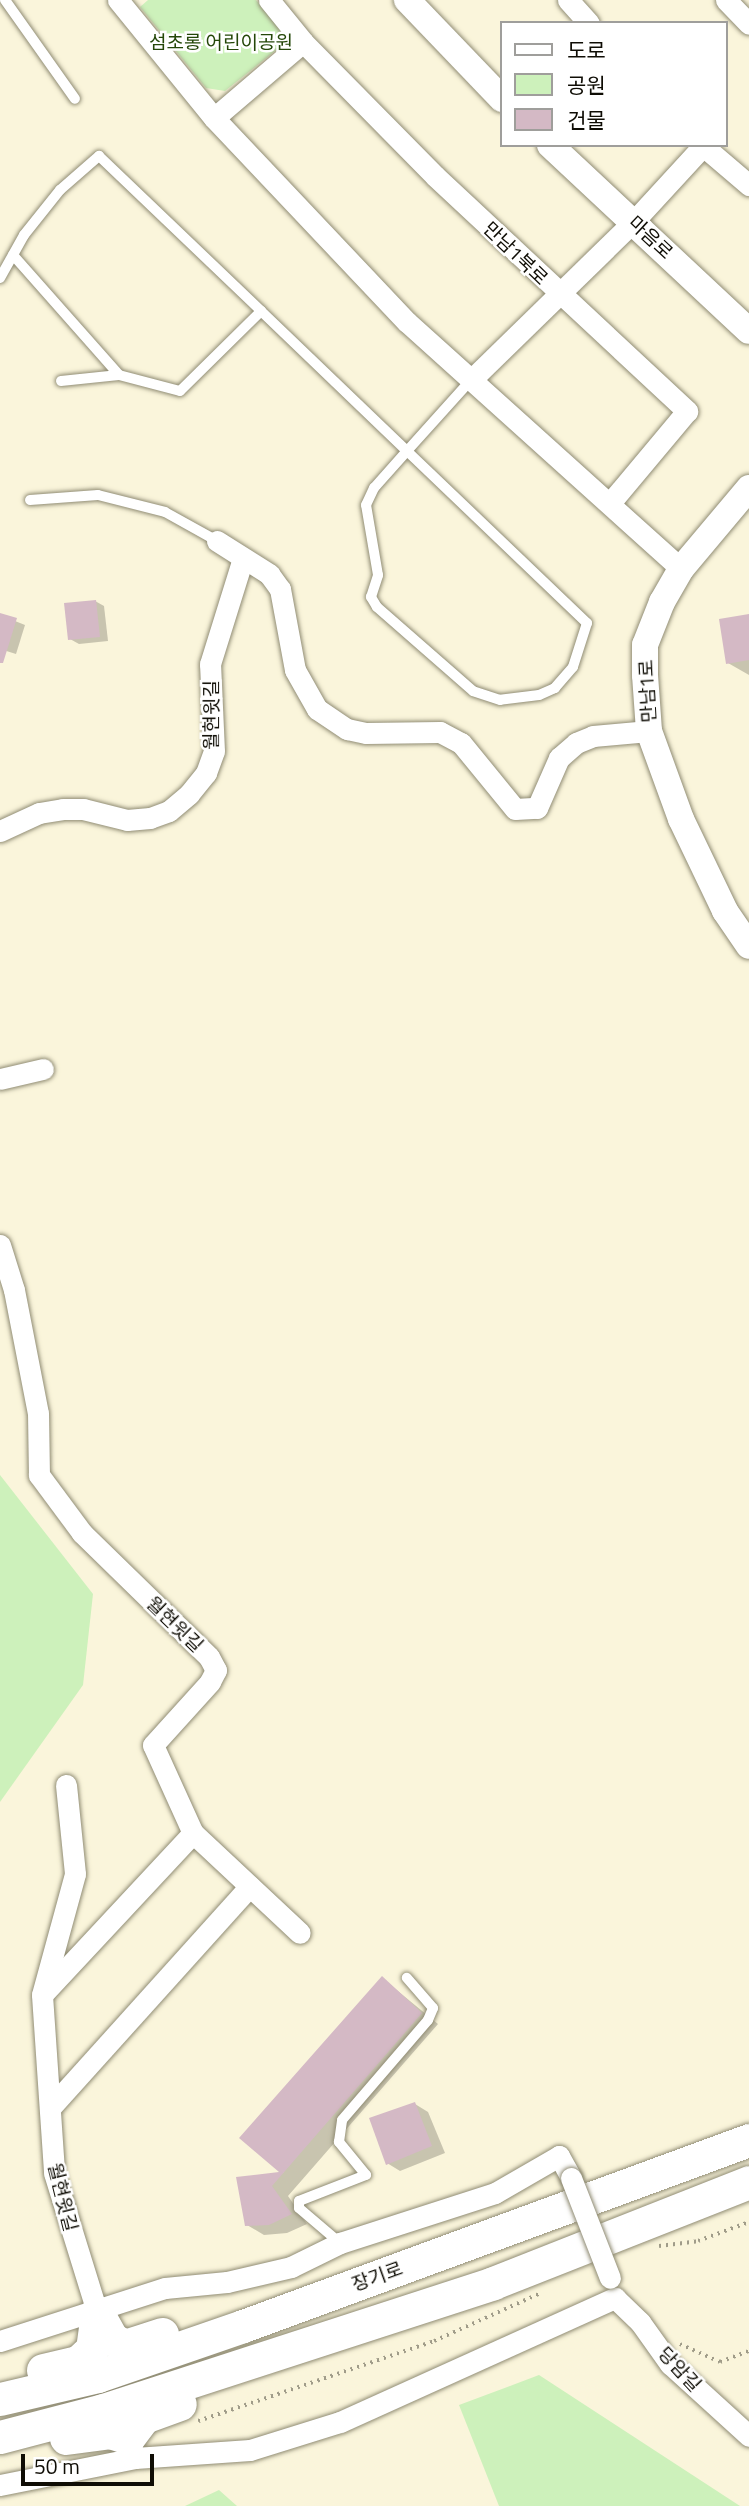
<!DOCTYPE html>
<meta charset="utf-8">
<style>
body{margin:0}
#map{position:relative;width:749px;height:2506px;overflow:hidden;background:#faf5db;font-family:"Titillium Web","Noto Sans KR",sans-serif}
div>[style]{position:absolute}
[style*='--x']{left:calc(var(--x)*1px);top:calc(var(--y)*1px);width:calc(var(--w)*1px);rotate:calc(var(--a)*1deg)}
.green>*{inset:0;background:#cdf1bb}
.shadow>*{inset:0;background:#0003}
.building>*{inset:0;background:#d4b9c5}
.path>*{height:3.5px;margin-top:-1.75px;transform-origin:0;background:repeating-linear-gradient(90deg,#a09c89 0 2px,transparent 0 7px)}
.roads{filter:drop-shadow(0 0 2px #908c74) drop-shadow(0 0 2px #908c74)}
.service>*{height:10px;margin:-5px;padding:0 5px;transform-origin:5px;border-radius:5px;background:#fff}
.minor>*{height:21px;margin:-10.5px;padding:0 10.5px;transform-origin:10.5px;border-radius:10.5px;background:#fff}
.tertiary>*{height:26px;margin:-13px;padding:0 13px;transform-origin:13px;border-radius:13px;background:#fff}
.primary>*{height:33px;margin:-16.5px;padding:0 16.5px;transform-origin:16.5px;border-radius:16.5px;background:#fff}
.bridges{filter:drop-shadow(0 0 2px #908c74) drop-shadow(0 0 2px #908c74)}
.minor-bridge>*{height:21px;margin:-10.5px;padding:0 10.5px;transform-origin:10.5px;border-radius:10.5px;background:#fff}
span{translate:-50% -50%;white-space:nowrap;text-align:center;line-height:1.15;-webkit-text-stroke:5px #fff;paint-order:stroke}
.park-label{font-size:19px;color:#244708}
.street-label{font-size:19px;color:#0f0d05}
.legend{position:absolute;left:500px;top:21px;width:228px;height:126px;box-sizing:border-box;background:#fff;border:2px solid #9f9e9b;margin:0;padding:9px 12px;list-style:none;font-size:21px;color:#0f0d05}
.legend li{display:flex;align-items:center;gap:14px;height:35px}
.legend b{width:35px;border:2px solid #9f9e9b}
.scale{position:absolute;left:21px;top:2454px;width:133px;height:32px;box-sizing:border-box;border:4px solid #0f0d05;border-top:0;padding-left:9px;font-size:21px;line-height:24px;white-space:nowrap;color:#0f0d05;-webkit-text-stroke:5px #fff;paint-order:stroke}
</style>
<div id="map">
<div class="green">
<i style="clip-path:polygon(148px 0,256px 0,284px 32px,285px 43px,225px 91px,206px 88px,140px 7px)"></i>
<i style="clip-path:polygon(0 1475px,93px 1594px,83px 1685px,0 1802px)"></i>
<i style="clip-path:polygon(539px 2375px,740px 2506px,499px 2506px,459px 2405px)"></i>
<i style="clip-path:polygon(219px 2490px,237px 2506px,185px 2506px)"></i>
</div>
<div class="shadow">
<i style="clip-path:polygon(95px 601px,104px 606px,108px 641px,79px 644px,70px 639px)"></i>
<i style="clip-path:polygon(0 615px,25px 625px,16px 654px,0 649px)"></i>
<i style="clip-path:polygon(749px 616px,749px 675px,728px 663px)"></i>
<i style="clip-path:polygon(382px 1978px,438px 2024px,288px 2196px,307px 2224px,287px 2233px,264px 2235px,247px 2225px,238px 2179px,283px 2173px)"></i>
<i style="clip-path:polygon(415px 2104px,428px 2112px,445px 2153px,400px 2171px,387px 2163px)"></i>
</div>
<div class="building">
<i style="clip-path:polygon(96px 600px,100px 637px,68px 640px,64px 603px)"></i>
<i style="clip-path:polygon(0 613px,17px 618px,3px 663px,0 663px)"></i>
<i style="clip-path:polygon(749px 614px,749px 660px,726px 664px,719px 619px)"></i>
<i style="clip-path:polygon(382px 1976px,422px 2013px,272px 2186px,292px 2214px,269px 2225px,245px 2226px,236px 2177px,279px 2172px,239px 2138px)"></i>
<i style="clip-path:polygon(415px 2102px,432px 2146px,386px 2165px,369px 2118px)"></i>
</div>
<div class="path">
<i style="--x:659;--y:2246;--w:39;--a:-7"></i>
<i style="--x:698;--y:2241;--w:54;--a:-20.4"></i>
<i style="--x:680;--y:2344;--w:44;--a:24.2"></i>
<i style="--x:720;--y:2362;--w:31;--a:-21"></i>
<i style="--x:198;--y:2421;--w:249;--a:-18.7"></i>
<i style="--x:434;--y:2341;--w:117;--a:-24.2"></i>
</div>
<div class="roads">
<div class="service">
<i style="--x:5;--y:0;--w:121;--a:54.7"></i>
<i style="--x:13;--y:255;--w:160;--a:48.5"></i>
<i style="--x:0;--y:278;--w:49;--a:-60.8"></i>
<i style="--x:24;--y:235;--w:58;--a:-51.3"></i>
<i style="--x:60;--y:190;--w:52;--a:-41.1"></i>
<i style="--x:99;--y:156;--w:224;--a:43.7"></i>
<i style="--x:261;--y:311;--w:202;--a:43.8"></i>
<i style="--x:407;--y:451;--w:249;--a:43.7"></i>
<i style="--x:587;--y:623;--w:46;--a:107.7"></i>
<i style="--x:573;--y:667;--w:28;--a:131"></i>
<i style="--x:555;--y:688;--w:17;--a:156"></i>
<i style="--x:539;--y:695;--w:39;--a:173"></i>
<i style="--x:500;--y:700;--w:28;--a:-162"></i>
<i style="--x:473;--y:691;--w:128;--a:-138.8"></i>
<i style="--x:377;--y:607;--w:12;--a:-121"></i>
<i style="--x:371;--y:597;--w:23;--a:-72"></i>
<i style="--x:378;--y:575;--w:71;--a:-99.7"></i>
<i style="--x:366;--y:505;--w:19;--a:-65"></i>
<i style="--x:374;--y:488;--w:50;--a:-48.3"></i>
<i style="--x:407;--y:451;--w:96;--a:-48"></i>
<i style="--x:61;--y:381;--w:58;--a:-5.9"></i>
<i style="--x:119;--y:375;--w:63;--a:14.7"></i>
<i style="--x:180;--y:391;--w:114;--a:-44.6"></i>
<i style="--x:30;--y:500;--w:68;--a:-4.2"></i>
<i style="--x:98;--y:495;--w:69;--a:14.2"></i>
<i style="--x:165;--y:512;--w:60;--a:29.1"></i>
<i style="--x:340;--y:2243;--w:54;--a:-139.5"></i>
<i style="--x:299;--y:2208;--w:7;--a:-90"></i>
<i style="--x:299;--y:2201;--w:72;--a:-21.2"></i>
<i style="--x:366;--y:2175;--w:43;--a:-129.3"></i>
<i style="--x:339;--y:2142;--w:22;--a:-82"></i>
<i style="--x:342;--y:2120;--w:132;--a:-49.3"></i>
<i style="--x:428;--y:2020;--w:13;--a:-67"></i>
<i style="--x:433;--y:2008;--w:40;--a:-131"></i>
</div>
<div class="minor">
<i style="--x:118;--y:0;--w:152;--a:50.9"></i>
<i style="--x:214;--y:118;--w:281;--a:46.6"></i>
<i style="--x:407;--y:322;--w:369;--a:42"></i>
<i style="--x:269;--y:0;--w:54;--a:51"></i>
<i style="--x:303;--y:42;--w:188;--a:45.4"></i>
<i style="--x:435;--y:176;--w:345;--a:43"></i>
<i style="--x:687;--y:411;--w:120;--a:129.9"></i>
<i style="--x:568;--y:0;--w:31;--a:48"></i>
<i style="--x:726;--y:0;--w:33;--a:46"></i>
<i style="--x:214;--y:118;--w:117;--a:-40.5"></i>
<i style="--x:702;--y:145;--w:62;--a:40.4"></i>
<i style="--x:471;--y:380;--w:228;--a:-44.3"></i>
<i style="--x:634;--y:221;--w:102;--a:-47.4"></i>
<i style="--x:217;--y:541;--w:62;--a:32.4"></i>
<i style="--x:269;--y:574;--w:19;--a:54"></i>
<i style="--x:280;--y:589;--w:82;--a:79.5"></i>
<i style="--x:295;--y:670;--w:45;--a:60.6"></i>
<i style="--x:317;--y:709;--w:36;--a:34"></i>
<i style="--x:347;--y:729;--w:19;--a:12"></i>
<i style="--x:366;--y:733;--w:74;--a:-0.8"></i>
<i style="--x:440;--y:732;--w:24;--a:28"></i>
<i style="--x:461;--y:743;--w:85;--a:50.7"></i>
<i style="--x:515;--y:809;--w:22;--a:-3"></i>
<i style="--x:537;--y:808;--w:55;--a:-66.3"></i>
<i style="--x:559;--y:758;--w:23;--a:-41"></i>
<i style="--x:576;--y:743;--w:18;--a:-22"></i>
<i style="--x:593;--y:736;--w:56;--a:-5.1"></i>
<i style="--x:0;--y:831;--w:43;--a:-24.8"></i>
<i style="--x:39;--y:813;--w:24;--a:-9"></i>
<i style="--x:63;--y:809;--w:20;--a:0"></i>
<i style="--x:83;--y:809;--w:45;--a:14"></i>
<i style="--x:127;--y:820;--w:23;--a:-5"></i>
<i style="--x:150;--y:818;--w:20;--a:-20"></i>
<i style="--x:169;--y:811;--w:26;--a:-40"></i>
<i style="--x:189;--y:794;--w:27;--a:-51"></i>
<i style="--x:206;--y:773;--w:23;--a:-70"></i>
<i style="--x:214;--y:751;--w:87;--a:-92.6"></i>
<i style="--x:210;--y:664;--w:111;--a:-72.7"></i>
<i style="--x:0;--y:1079;--w:44;--a:-13.1"></i>
<i style="--x:0;--y:1245;--w:47;--a:72.7"></i>
<i style="--x:14;--y:1290;--w:125;--a:79"></i>
<i style="--x:38;--y:1413;--w:62;--a:89.1"></i>
<i style="--x:39;--y:1475;--w:72;--a:53.4"></i>
<i style="--x:82;--y:1533;--w:177;--a:44.3"></i>
<i style="--x:209;--y:1657;--w:15;--a:62"></i>
<i style="--x:216;--y:1670;--w:13;--a:117"></i>
<i style="--x:210;--y:1682;--w:85;--a:132.1"></i>
<i style="--x:153;--y:1745;--w:97;--a:65.6"></i>
<i style="--x:193;--y:1833;--w:221;--a:133"></i>
<i style="--x:66;--y:1785;--w:89;--a:84.2"></i>
<i style="--x:75;--y:1874;--w:125;--a:105.3"></i>
<i style="--x:42;--y:1995;--w:178;--a:86.1"></i>
<i style="--x:54;--y:2173;--w:145;--a:72.8"></i>
<i style="--x:193;--y:1833;--w:146;--a:43.1"></i>
<i style="--x:51;--y:2107;--w:297;--a:-48"></i>
<i style="--x:615;--y:2298;--w:35;--a:44"></i>
<i style="--x:640;--y:2322;--w:52;--a:54.5"></i>
<i style="--x:670;--y:2364;--w:107;--a:42.3"></i>
<i style="--x:0;--y:2341;--w:173;--a:-17.8"></i>
<i style="--x:165;--y:2288;--w:62;--a:-5.5"></i>
<i style="--x:227;--y:2282;--w:66;--a:-13.2"></i>
<i style="--x:291;--y:2267;--w:55;--a:-26.1"></i>
<i style="--x:340;--y:2243;--w:163;--a:-17.9"></i>
<i style="--x:495;--y:2193;--w:74;--a:-30"></i>
<i style="--x:559;--y:2156;--w:25;--a:61"></i>
<i style="--x:128;--y:2438;--w:21;--a:71"></i>
<i style="--x:135;--y:2458;--w:115;--a:-4"></i>
<i style="--x:250;--y:2450;--w:94;--a:-17.3"></i>
<i style="--x:340;--y:2422;--w:302;--a:-24.3"></i>
<i style="--x:0;--y:2485;--w:138;--a:-11.3"></i>
</div>
<div class="tertiary">
<i style="--x:407;--y:0;--w:137;--a:46.2"></i>
<i style="--x:550;--y:145;--w:272;--a:43.1"></i>
<i style="--x:749;--y:488;--w:106;--a:130"></i>
<i style="--x:681;--y:569;--w:38;--a:120"></i>
<i style="--x:662;--y:602;--w:46;--a:111.6"></i>
<i style="--x:645;--y:645;--w:30;--a:90"></i>
<i style="--x:645;--y:675;--w:56;--a:85.9"></i>
<i style="--x:649;--y:731;--w:94;--a:70"></i>
<i style="--x:681;--y:819;--w:102;--a:64.4"></i>
<i style="--x:725;--y:911;--w:42;--a:55.6"></i>
</div>
<div class="primary">
<i style="--x:97;--y:2312;--w:31;--a:61"></i>
<i style="--x:112;--y:2339;--w:15;--a:28"></i>
<i style="--x:125;--y:2346;--w:39;--a:-18"></i>
<i style="--x:43;--y:2370;--w:36;--a:-13"></i>
<i style="--x:78;--y:2362;--w:19;--a:-43"></i>
<i style="--x:92;--y:2349;--w:37;--a:-82"></i>
<i style="--x:0;--y:2399;--w:101;--a:-13.2"></i>
<i style="--x:98;--y:2376;--w:153;--a:-19"></i>
<i style="--x:243;--y:2326;--w:539;--a:-20.18"></i>
<i style="--x:0;--y:2437;--w:106;--a:-14.7"></i>
<i style="--x:103;--y:2410;--w:410;--a:-18"></i>
<i style="--x:493;--y:2283;--w:275;--a:-21.5"></i>
<i style="--x:66;--y:2438;--w:44;--a:-7.8"></i>
<i style="--x:110;--y:2432;--w:19;--a:18"></i>
<i style="--x:128;--y:2438;--w:26;--a:-53"></i>
<i style="--x:144;--y:2417;--w:38;--a:-20"></i>
</div>
</div>
<div class="bridges">
<div class="minor-bridge">
<i style="--x:571;--y:2178;--w:107;--a:68.7"></i>
</div>
</div>
<div class="park-label">
<span style="left:221px;top:42px">섬초롱 어린이공원</span>
</div>
<div class="street-label">
<span style="left:651px;top:237px;rotate:43deg">마음로</span>
<span style="left:516px;top:253px;rotate:44deg">만남1북로</span>
<span style="left:647px;top:691px;rotate:-93deg">만남1로</span>
<span style="left:211px;top:715px;rotate:-90deg">월현윗길</span>
<span style="left:175px;top:1624px;rotate:44deg">월현윗길</span>
<span style="left:63px;top:2197px;rotate:76deg">월현윗길</span>
<span style="left:377px;top:2276px;rotate:-20deg">장기로</span>
<span style="left:680px;top:2369px;rotate:47deg">당암길</span>
</div>
<ul class="legend">
<li><b style="height:9px;background:#fff"></b>도로</li>
<li><b style="height:19px;background:#cdf1bb"></b>공원</li>
<li><b style="height:19px;background:#d4b9c5"></b>건물</li>
</ul>
<div class="scale">50 m</div>
</div>
